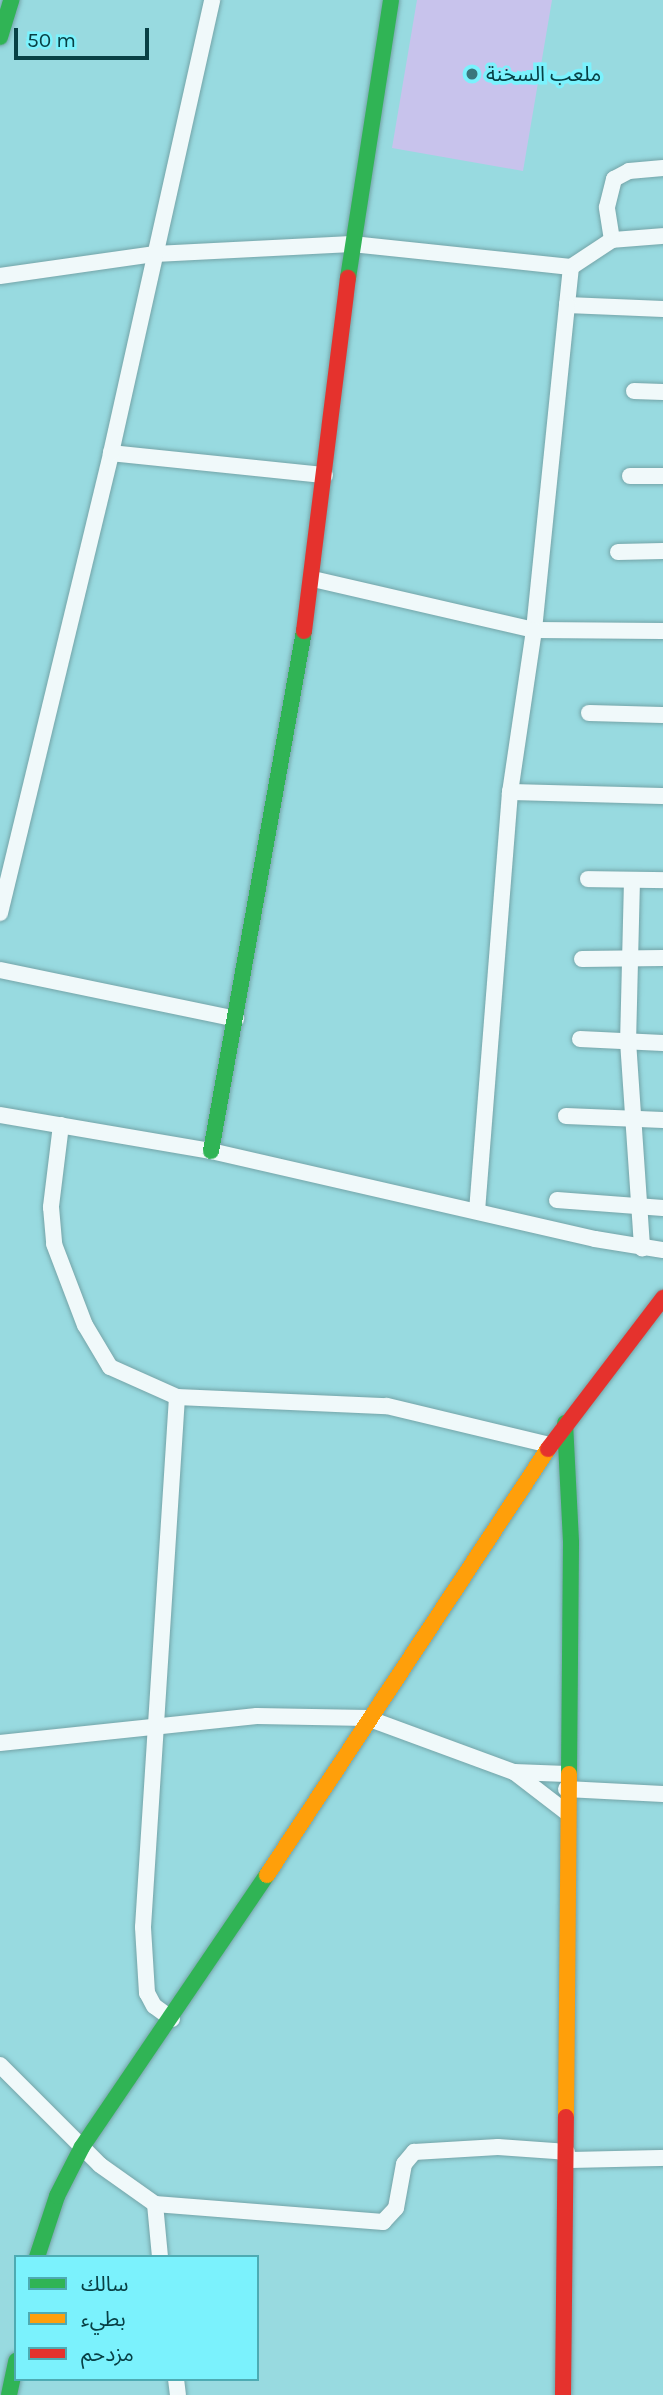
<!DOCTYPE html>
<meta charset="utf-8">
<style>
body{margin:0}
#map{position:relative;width:663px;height:2395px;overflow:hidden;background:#98dae0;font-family:Karla,"Noto Sans Arabic",sans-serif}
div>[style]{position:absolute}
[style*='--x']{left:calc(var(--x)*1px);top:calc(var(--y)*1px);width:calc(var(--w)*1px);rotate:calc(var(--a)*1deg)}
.green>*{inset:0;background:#c8c3ec}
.roads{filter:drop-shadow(0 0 2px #74a4a8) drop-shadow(0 0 2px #74a4a8)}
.street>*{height:16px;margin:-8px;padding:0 8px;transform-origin:8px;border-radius:8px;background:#f0f9fa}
.fast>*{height:16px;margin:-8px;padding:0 8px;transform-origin:8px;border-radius:8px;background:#30b455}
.slow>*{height:16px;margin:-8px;padding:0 8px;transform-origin:8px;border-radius:8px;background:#ff9f0a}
.jam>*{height:16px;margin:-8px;padding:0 8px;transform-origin:8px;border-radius:8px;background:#e5322d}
.dots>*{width:19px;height:19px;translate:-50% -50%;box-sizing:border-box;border:4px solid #7bf2fd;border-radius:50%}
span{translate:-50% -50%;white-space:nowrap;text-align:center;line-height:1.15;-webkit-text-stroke:7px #7bf2fd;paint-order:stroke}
.poi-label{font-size:21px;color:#084045}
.left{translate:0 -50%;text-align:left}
.legend{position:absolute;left:14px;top:2255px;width:245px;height:126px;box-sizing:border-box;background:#7bf2fd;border:2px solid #4dabb3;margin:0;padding:9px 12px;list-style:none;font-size:21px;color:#084045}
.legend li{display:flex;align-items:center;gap:14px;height:35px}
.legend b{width:35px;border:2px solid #4dabb3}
.scale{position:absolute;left:14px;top:28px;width:135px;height:32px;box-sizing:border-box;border:4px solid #084045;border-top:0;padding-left:9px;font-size:21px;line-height:24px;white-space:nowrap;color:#084045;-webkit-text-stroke:5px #7bf2fd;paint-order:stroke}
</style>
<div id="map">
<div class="green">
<i style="clip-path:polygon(417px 0,552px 0,523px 171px,392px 148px)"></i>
</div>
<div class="roads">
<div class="street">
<i style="--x:612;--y:240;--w:51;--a:-4.5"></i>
<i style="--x:0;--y:276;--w:157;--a:-8.1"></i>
<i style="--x:155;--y:254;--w:197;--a:-2.9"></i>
<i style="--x:352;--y:244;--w:220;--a:6"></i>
<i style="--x:567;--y:305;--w:38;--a:-84"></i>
<i style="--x:571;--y:267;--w:49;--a:-33.4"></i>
<i style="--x:612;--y:240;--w:33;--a:-99"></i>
<i style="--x:607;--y:207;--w:29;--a:-76"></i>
<i style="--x:614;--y:179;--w:17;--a:-28"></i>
<i style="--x:629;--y:171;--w:34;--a:-5"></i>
<i style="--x:663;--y:309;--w:96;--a:-177.6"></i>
<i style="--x:567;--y:305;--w:327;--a:95.8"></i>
<i style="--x:534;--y:630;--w:129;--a:0.4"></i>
<i style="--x:634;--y:391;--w:29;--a:2"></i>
<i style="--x:111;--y:453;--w:215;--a:5.9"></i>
<i style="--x:630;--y:476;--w:33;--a:0"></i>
<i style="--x:618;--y:552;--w:45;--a:-1.3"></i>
<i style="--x:313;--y:579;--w:227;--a:13"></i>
<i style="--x:534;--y:630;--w:164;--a:98.4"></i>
<i style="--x:510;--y:792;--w:420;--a:94.5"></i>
<i style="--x:589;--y:713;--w:74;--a:1.5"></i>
<i style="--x:510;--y:792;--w:153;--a:1.5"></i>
<i style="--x:588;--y:879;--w:75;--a:0.8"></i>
<i style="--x:632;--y:880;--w:161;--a:91.4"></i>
<i style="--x:628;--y:1041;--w:208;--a:86.1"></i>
<i style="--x:0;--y:913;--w:473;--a:-76.4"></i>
<i style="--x:111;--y:453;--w:464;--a:-77.4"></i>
<i style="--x:582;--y:959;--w:81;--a:-0.7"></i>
<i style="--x:0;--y:970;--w:241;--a:11.7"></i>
<i style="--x:580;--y:1039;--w:83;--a:2.8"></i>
<i style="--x:0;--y:1115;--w:214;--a:9.7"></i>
<i style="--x:211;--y:1151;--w:394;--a:12.9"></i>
<i style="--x:595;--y:1239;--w:69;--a:9.2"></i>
<i style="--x:566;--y:1116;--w:97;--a:2.4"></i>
<i style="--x:61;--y:1125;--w:83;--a:97"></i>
<i style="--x:51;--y:1207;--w:37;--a:85"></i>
<i style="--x:54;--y:1244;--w:87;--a:69.1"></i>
<i style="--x:85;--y:1325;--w:49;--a:59.2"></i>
<i style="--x:110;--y:1367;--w:73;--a:24.1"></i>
<i style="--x:177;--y:1397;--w:210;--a:2.5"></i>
<i style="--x:387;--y:1406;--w:168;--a:13.5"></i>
<i style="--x:557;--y:1200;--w:106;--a:4.3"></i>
<i style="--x:0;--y:1743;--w:258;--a:-6"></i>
<i style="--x:257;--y:1716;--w:110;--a:1"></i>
<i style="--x:367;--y:1718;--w:157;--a:20.2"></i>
<i style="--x:514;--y:1772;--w:66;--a:37.6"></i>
<i style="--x:514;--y:1772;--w:53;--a:2.2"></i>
<i style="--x:566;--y:1789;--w:97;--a:3"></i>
<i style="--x:172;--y:2019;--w:22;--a:-144"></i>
<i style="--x:154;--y:2006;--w:15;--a:-118"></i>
<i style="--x:147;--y:1993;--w:66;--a:-93.5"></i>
<i style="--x:143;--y:1927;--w:531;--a:-86.33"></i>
<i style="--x:0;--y:2065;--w:141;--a:45"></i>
<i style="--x:100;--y:2165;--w:67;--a:35.3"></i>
<i style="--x:155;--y:2204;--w:53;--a:84.6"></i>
<i style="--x:567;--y:2160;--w:96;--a:-1.2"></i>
<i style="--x:155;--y:2204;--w:229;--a:4.5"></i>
<i style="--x:383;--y:2222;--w:19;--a:-47"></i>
<i style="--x:396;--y:2208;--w:45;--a:-79.7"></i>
<i style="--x:404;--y:2164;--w:16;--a:-50"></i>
<i style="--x:414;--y:2152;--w:84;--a:-3.4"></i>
<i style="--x:498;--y:2147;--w:69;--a:4.1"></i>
<i style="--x:176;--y:2379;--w:16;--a:83"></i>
</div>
<div class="fast">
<i style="--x:0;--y:37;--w:39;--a:-73"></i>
<i style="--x:348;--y:278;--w:281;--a:-81.2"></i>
<i style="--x:211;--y:1151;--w:528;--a:-79.86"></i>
<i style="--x:565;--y:1423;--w:120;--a:87.1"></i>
<i style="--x:571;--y:1543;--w:231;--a:90.5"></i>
<i style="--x:37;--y:2257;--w:64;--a:-71.8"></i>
<i style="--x:57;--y:2196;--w:55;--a:-63"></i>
<i style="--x:82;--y:2147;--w:329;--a:-55.8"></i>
<i style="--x:9;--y:2395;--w:35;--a:-78"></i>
</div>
<div class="slow">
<i style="--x:267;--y:1875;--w:510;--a:-56.59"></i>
<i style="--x:566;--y:2117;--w:343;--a:-89.5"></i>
</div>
<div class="jam">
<i style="--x:304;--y:631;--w:356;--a:-82.9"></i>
<i style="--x:548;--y:1449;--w:190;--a:-52.7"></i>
<i style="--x:563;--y:2395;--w:278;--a:-89.4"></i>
</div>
</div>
<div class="dots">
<i style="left:472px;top:74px;background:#3a767b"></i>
</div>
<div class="poi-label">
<span class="left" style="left:486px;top:74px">ملعب السخنة</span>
</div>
<ul class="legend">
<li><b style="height:9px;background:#30b455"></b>سالك</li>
<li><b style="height:9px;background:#ff9f0a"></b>بطيء</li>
<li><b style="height:9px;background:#e5322d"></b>مزدحم</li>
</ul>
<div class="scale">50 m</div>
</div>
